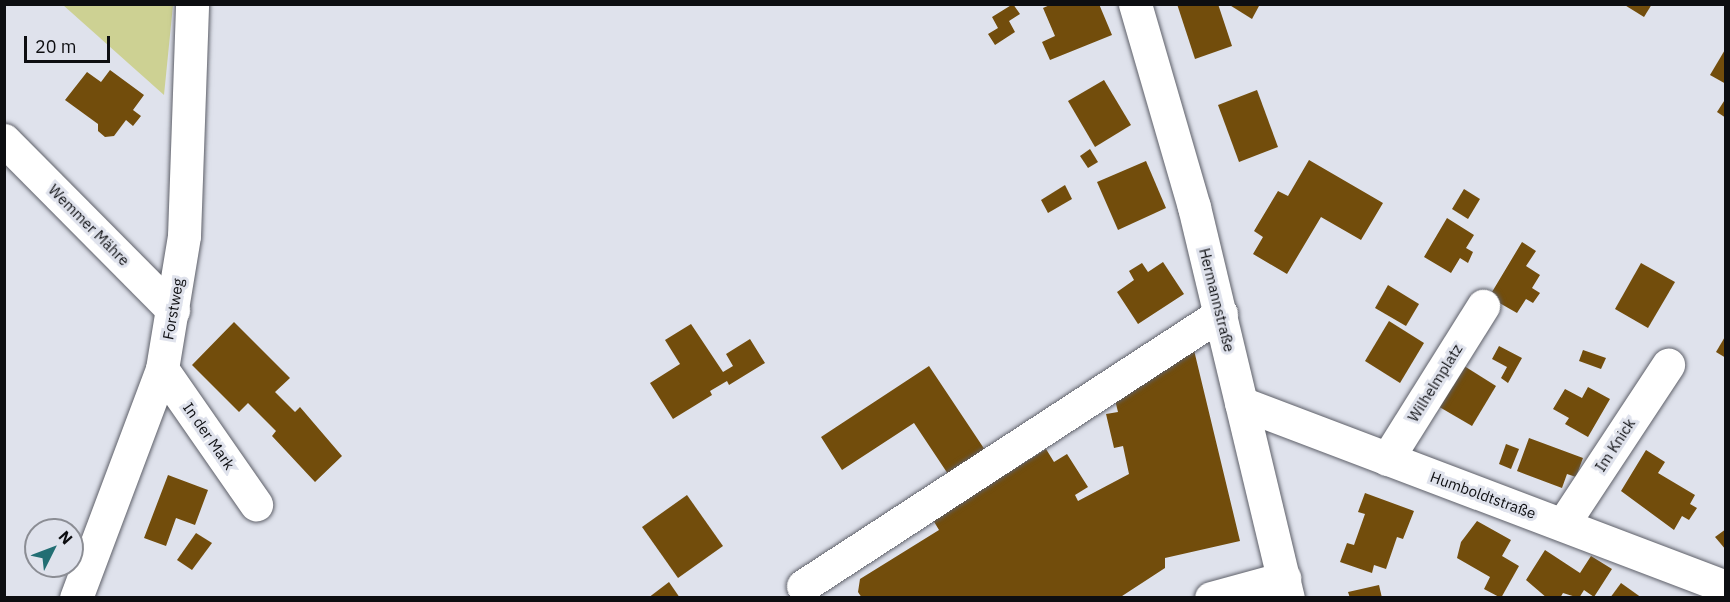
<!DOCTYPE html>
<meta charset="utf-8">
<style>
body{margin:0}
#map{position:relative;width:1730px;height:602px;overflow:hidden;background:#dfe2ec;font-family:"IBM Plex Sans",sans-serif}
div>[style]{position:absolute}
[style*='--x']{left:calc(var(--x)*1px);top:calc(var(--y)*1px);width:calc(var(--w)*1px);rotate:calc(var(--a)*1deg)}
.green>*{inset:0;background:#cdd193}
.building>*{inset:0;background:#724d0c}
.roads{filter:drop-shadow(0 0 2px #5e6069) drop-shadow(0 0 2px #5e6069)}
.minor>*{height:33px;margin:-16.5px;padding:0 16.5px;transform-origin:16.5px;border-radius:16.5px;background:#fff}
span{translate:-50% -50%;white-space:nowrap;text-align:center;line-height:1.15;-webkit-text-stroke:6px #dfe2ec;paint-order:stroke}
.street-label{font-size:15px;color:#0d0e11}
.frame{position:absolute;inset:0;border:6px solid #0d0e11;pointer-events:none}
.north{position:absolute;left:24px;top:518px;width:60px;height:60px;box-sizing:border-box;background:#dfe2ec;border:2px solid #8b8d94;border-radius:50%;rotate:48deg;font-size:16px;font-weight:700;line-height:24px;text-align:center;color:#0d0e11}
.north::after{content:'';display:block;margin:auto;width:21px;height:27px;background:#226e73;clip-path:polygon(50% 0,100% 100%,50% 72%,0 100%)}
.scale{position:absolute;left:24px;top:36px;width:86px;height:27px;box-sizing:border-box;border:3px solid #0d0e11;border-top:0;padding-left:8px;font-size:18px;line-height:21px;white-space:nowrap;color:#0d0e11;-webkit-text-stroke:4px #dfe2ec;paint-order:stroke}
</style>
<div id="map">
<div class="green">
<i style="clip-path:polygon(63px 5px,173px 5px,164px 95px)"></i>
</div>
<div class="building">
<i style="clip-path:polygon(1013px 4px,1020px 14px,1009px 21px,1015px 32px,995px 45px,988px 34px,998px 28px,992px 17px)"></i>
<i style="clip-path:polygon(1052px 4px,1099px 4px,1112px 35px,1050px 60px,1042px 42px,1055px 36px,1043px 8px)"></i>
<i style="clip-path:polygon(1177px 4px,1218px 4px,1232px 46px,1195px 59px)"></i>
<i style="clip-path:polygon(1228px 4px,1257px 4px,1259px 6px,1252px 19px)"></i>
<i style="clip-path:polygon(1623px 4px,1652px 4px,1644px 17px)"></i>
<i style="clip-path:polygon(1726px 48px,1726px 84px,1710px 75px)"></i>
<i style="clip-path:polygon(110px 70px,144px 95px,133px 110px,141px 116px,133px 126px,126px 120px,114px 136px,105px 137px,98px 131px,98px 124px,65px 100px,87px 72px,101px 82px)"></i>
<i style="clip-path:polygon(1104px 80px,1131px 125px,1095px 147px,1068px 101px)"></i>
<i style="clip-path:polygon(1257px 90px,1278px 147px,1239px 162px,1218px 105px)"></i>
<i style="clip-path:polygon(1726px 98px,1726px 118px,1717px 112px)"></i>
<i style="clip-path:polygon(1090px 149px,1098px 162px,1088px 168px,1080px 156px)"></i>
<i style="clip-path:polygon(1309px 160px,1383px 203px,1361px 240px,1321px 217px,1287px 274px,1253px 254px,1263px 237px,1254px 231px,1278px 191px,1288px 196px)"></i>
<i style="clip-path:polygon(1146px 161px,1166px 208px,1118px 230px,1097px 182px)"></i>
<i style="clip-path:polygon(1065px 185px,1072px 199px,1048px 213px,1041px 200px)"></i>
<i style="clip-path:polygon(1464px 189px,1480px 199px,1468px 219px,1452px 209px)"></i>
<i style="clip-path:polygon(1447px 218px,1474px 235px,1466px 248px,1473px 252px,1468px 263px,1460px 258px,1451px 273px,1424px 257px)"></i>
<i style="clip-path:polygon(1522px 242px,1536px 251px,1526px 266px,1540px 275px,1532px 288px,1540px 293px,1533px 303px,1526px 299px,1517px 313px,1489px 297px)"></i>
<i style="clip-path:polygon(1163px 262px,1184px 294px,1138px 324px,1117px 292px,1134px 280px,1129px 271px,1142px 263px,1148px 272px)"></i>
<i style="clip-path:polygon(1641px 263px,1675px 282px,1648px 328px,1615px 309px)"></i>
<i style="clip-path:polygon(1388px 285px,1419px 304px,1406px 326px,1375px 308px)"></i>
<i style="clip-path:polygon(1389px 321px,1424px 343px,1400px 383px,1365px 361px)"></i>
<i style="clip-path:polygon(234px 322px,290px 378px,275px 392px,295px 412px,300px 407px,342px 456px,315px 482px,272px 436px,276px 431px,248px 403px,239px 412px,192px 365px)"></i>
<i style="clip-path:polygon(691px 324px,723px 372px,733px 366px,726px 354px,750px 339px,765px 363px,729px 385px,727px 381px,710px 391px,712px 395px,673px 419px,650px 383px,680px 364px,665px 340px)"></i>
<i style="clip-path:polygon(1726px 335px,1726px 358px,1716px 352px)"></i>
<i style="clip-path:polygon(1193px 346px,1240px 541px,1165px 558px,1165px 568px,1119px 598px,862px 598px,858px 592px,860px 579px,939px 530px,933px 520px,1046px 449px,1054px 462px,1067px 454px,1088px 487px,1075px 495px,1078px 501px,1129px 474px,1123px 446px,1114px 448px,1106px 414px,1118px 412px,1113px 392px,1153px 378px,1152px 374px,1166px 370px,1162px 357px)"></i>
<i style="clip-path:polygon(1499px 346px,1522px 358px,1508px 383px,1501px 378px,1507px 367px,1492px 359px)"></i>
<i style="clip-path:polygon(1583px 350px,1606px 358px,1601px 369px,1579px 361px)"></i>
<i style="clip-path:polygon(1461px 364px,1496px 386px,1472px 426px,1436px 405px)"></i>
<i style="clip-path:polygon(929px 366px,989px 456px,952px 480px,914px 423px,842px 470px,821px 437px)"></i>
<i style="clip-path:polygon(1588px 387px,1610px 399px,1588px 437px,1565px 424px,1569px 418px,1553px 409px,1565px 389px,1582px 398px)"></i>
<i style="clip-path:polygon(1529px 438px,1583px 458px,1576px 477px,1567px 474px,1562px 488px,1517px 471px)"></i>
<i style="clip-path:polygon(1506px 444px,1519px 449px,1511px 469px,1499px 464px)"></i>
<i style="clip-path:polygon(1646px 450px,1665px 462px,1658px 473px,1695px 495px,1690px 504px,1697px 508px,1689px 520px,1682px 516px,1674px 530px,1621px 491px)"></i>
<i style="clip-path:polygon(168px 475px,208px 490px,195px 525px,176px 518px,166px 546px,144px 538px)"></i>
<i style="clip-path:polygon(1365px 493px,1414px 511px,1403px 539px,1397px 537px,1386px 569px,1374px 565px,1372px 573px,1340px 562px,1347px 543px,1354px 545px,1365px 514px,1358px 512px)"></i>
<i style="clip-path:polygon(687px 495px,723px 546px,678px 578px,642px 527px)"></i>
<i style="clip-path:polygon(1477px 521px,1511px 540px,1502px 556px,1519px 566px,1501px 598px,1484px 589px,1490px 577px,1457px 558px,1461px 542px)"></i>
<i style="clip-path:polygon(1726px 529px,1726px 550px,1715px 537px)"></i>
<i style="clip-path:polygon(196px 533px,212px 543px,192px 570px,177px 560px)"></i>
<i style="clip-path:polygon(1545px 550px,1580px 573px,1591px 556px,1612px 569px,1594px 597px,1584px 590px,1579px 598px,1563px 593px,1560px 598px,1547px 598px,1526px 580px)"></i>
<i style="clip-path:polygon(669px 582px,680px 598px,648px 598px)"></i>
<i style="clip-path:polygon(1621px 583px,1642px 598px,1610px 598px)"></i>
<i style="clip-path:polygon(1379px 585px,1382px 598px,1350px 598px,1348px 592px)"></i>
</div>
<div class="roads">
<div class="minor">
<i style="--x:1135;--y:4;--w:211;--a:73.8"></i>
<i style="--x:1194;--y:207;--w:402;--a:76.5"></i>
<i style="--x:4;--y:140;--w:240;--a:45.2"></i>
<i style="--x:162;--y:369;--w:165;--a:55.2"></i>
<i style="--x:1241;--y:403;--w:519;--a:20.78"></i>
<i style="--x:1387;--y:459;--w:181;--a:-57.9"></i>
<i style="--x:1563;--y:524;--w:191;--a:-56.6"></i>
<i style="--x:803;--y:586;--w:499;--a:-33.1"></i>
<i style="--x:76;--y:598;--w:245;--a:-69.4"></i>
<i style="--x:162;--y:369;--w:135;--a:-80.6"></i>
<i style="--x:184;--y:236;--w:232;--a:-88"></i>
<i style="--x:1211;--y:598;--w:76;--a:-15.3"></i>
</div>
</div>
<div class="street-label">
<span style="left:89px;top:225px;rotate:45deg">Wemmer Mähre</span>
<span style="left:1217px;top:300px;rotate:76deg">Hermannstraße</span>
<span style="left:173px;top:309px;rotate:-80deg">Forstweg</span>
<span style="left:1435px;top:383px;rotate:-58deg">Wilhelmplatz</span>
<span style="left:209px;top:436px;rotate:55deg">In der Mark</span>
<span style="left:1615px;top:445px;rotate:-57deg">Im Knick</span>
<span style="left:1483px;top:495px;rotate:20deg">Humboldtstraße</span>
</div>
<div class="frame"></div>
<div class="north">N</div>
<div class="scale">20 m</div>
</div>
